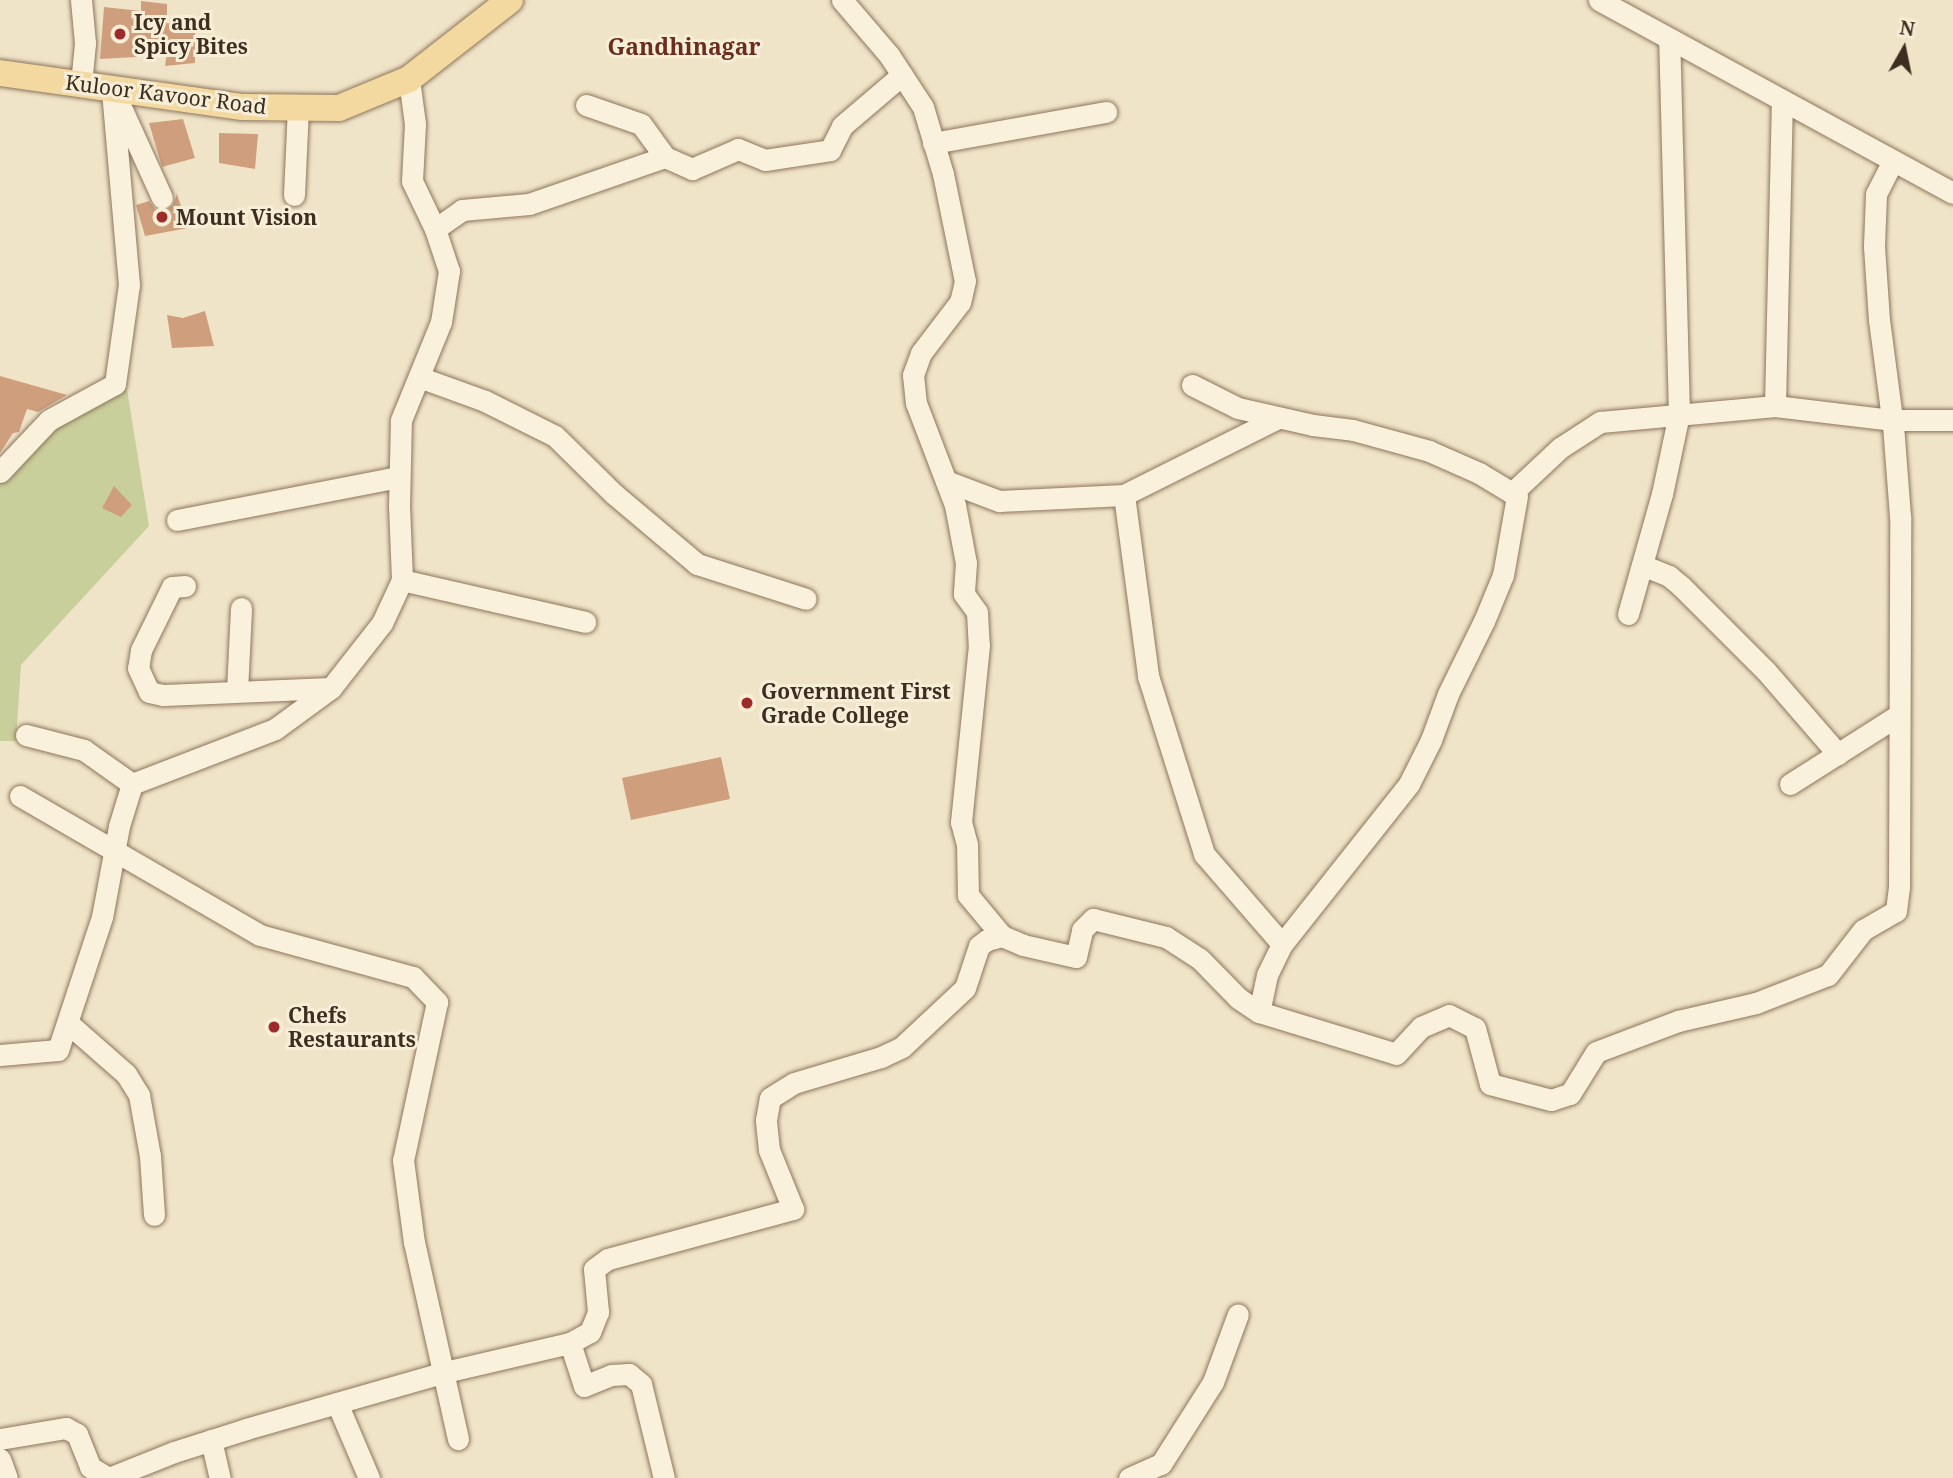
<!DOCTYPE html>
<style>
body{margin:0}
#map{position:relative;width:1953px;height:1478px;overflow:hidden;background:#f0e4c8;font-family:"Noto Serif",serif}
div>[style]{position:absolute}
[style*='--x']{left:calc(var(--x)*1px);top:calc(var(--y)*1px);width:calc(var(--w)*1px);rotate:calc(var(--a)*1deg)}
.green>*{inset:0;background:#c9cf9b}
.building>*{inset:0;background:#cf9f7d}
.roads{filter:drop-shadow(0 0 2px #8d765c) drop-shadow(0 0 2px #8d765c)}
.minor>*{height:21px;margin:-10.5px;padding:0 10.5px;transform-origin:10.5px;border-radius:10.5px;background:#faf1dc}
.major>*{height:26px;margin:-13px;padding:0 13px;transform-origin:13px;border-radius:13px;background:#f3d9a0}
.dots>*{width:19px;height:19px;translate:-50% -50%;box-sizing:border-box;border:4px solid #f7eed8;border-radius:50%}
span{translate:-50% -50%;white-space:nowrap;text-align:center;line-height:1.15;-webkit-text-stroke:6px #f7eed8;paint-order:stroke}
.poi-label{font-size:21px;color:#3d2e20;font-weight:700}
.left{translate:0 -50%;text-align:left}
.street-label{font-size:21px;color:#3d2e20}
.neighbourhood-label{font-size:23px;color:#6b2e1e;font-weight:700}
.north{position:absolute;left:1869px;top:14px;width:70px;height:70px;-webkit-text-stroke:5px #f7eed8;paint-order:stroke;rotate:9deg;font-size:19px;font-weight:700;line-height:28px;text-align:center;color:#3d2e20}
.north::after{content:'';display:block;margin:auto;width:24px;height:32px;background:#3d2e20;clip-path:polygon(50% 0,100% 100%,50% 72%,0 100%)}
</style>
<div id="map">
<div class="green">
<i style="clip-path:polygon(127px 389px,149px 526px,21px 665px,16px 741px,0 741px,0 479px,48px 430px,86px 408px)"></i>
</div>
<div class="building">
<i style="clip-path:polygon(141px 1px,167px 4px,167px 23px,195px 29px,195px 63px,165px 66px,167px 52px,138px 47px,137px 57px,100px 59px,104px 7px,141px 11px)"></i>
<i style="clip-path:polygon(183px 119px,195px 158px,162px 167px,149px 123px)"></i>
<i style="clip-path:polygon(219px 133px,258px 134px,255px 169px,219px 163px)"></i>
<i style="clip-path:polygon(177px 194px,188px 228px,145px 236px,136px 205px,149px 201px,155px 209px,167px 210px,173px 205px)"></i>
<i style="clip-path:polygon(205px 311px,214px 346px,172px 348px,167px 315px,183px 318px)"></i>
<i style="clip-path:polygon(0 376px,67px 395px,38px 412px,27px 409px,19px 432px,13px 433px,0 453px)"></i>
<i style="clip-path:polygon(114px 486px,132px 505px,121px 517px,102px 508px)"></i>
<i style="clip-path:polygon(721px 757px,730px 799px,631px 820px,622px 778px)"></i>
</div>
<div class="roads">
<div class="minor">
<i style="--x:842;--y:0;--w:72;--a:49.5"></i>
<i style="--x:889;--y:55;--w:62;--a:56.8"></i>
<i style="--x:923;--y:107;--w:70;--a:73.4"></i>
<i style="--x:943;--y:174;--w:109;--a:78.4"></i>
<i style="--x:965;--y:281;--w:22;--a:103"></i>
<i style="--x:960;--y:302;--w:64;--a:127.4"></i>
<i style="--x:921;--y:353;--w:23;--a:110"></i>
<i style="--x:913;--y:375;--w:28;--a:84"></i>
<i style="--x:916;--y:403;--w:109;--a:69.1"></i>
<i style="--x:955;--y:505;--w:59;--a:79.3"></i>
<i style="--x:966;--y:563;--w:31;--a:94"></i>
<i style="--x:964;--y:594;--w:22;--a:54"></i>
<i style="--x:977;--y:612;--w:33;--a:87"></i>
<i style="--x:979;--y:645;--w:178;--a:95.8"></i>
<i style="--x:961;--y:822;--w:23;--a:75"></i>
<i style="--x:967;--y:844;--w:51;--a:88.9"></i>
<i style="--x:968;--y:895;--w:53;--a:50.3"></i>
<i style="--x:1599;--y:0;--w:403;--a:28.6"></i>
<i style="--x:81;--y:84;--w:41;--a:-84.4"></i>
<i style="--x:85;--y:43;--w:43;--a:-95.3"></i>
<i style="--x:119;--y:103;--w:104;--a:65.6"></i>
<i style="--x:586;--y:105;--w:58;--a:19.1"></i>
<i style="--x:641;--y:124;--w:41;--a:54"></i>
<i style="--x:665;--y:157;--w:30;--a:24"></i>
<i style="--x:692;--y:169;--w:50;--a:-23.5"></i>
<i style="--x:738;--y:149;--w:29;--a:22"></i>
<i style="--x:765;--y:160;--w:66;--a:-8.7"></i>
<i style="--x:830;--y:150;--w:27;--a:-63"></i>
<i style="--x:842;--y:126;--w:79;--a:-40.4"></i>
<i style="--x:933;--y:143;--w:176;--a:-10.2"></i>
<i style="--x:294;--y:195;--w:87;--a:-87.4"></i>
<i style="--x:435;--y:229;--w:33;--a:-35"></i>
<i style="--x:462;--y:210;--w:67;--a:-5.1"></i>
<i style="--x:529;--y:204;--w:144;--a:-19.1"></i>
<i style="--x:419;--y:377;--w:70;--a:20"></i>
<i style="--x:485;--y:401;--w:78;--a:26.6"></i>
<i style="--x:555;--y:436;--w:83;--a:44.5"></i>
<i style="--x:614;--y:494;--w:109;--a:40.1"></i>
<i style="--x:697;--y:564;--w:114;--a:17.8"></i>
<i style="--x:1192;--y:385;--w:51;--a:26.6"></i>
<i style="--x:1238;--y:408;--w:77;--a:12.8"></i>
<i style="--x:1313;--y:425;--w:40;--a:7.1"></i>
<i style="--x:1353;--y:430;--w:79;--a:15.4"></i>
<i style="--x:1429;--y:451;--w:55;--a:23.7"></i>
<i style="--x:1479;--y:473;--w:44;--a:31.2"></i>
<i style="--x:1517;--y:496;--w:80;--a:100"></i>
<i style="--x:1503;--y:575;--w:50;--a:112.4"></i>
<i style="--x:1484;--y:621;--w:81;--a:116.3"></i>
<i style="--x:1448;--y:694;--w:49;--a:110.3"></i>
<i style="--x:1431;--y:740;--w:49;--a:116.6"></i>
<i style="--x:1409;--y:784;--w:204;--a:128.4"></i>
<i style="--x:1282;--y:944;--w:34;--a:116"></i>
<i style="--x:1267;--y:975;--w:38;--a:102"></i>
<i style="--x:1775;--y:406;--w:305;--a:-88.7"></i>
<i style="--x:0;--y:472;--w:71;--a:-46.7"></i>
<i style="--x:49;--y:420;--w:75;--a:-28.6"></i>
<i style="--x:115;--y:384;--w:100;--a:-82"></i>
<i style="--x:129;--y:285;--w:197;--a:-95"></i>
<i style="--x:946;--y:481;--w:57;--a:20.7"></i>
<i style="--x:999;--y:501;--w:125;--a:-2.7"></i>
<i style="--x:1124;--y:495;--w:172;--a:-26.6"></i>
<i style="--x:1512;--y:493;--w:66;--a:-43.2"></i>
<i style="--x:1560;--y:448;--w:48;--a:-33"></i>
<i style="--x:1600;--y:422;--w:176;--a:-5.2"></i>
<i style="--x:1775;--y:406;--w:119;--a:6.8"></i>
<i style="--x:1893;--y:420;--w:60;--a:0"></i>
<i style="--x:1124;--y:495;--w:183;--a:82.4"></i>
<i style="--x:1148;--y:676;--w:187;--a:72.5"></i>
<i style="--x:1204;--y:854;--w:119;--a:49.1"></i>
<i style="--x:177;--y:520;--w:226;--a:-11"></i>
<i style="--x:1642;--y:565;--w:29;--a:22"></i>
<i style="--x:1669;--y:576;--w:16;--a:40"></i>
<i style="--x:1681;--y:586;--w:120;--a:45"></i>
<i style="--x:1766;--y:671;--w:110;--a:49.1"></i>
<i style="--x:402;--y:580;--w:188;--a:12.9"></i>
<i style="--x:185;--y:586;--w:13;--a:176"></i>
<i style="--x:172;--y:587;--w:70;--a:116.2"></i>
<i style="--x:141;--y:650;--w:18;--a:99"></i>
<i style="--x:138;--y:668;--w:26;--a:65"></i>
<i style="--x:149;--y:692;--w:14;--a:12"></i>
<i style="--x:163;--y:695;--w:168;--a:-2.4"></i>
<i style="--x:1628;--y:614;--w:125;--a:-74.2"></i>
<i style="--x:1662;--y:494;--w:82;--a:-78"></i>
<i style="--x:1679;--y:414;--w:375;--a:-91.5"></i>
<i style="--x:237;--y:691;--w:83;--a:-87.2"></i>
<i style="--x:26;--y:735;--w:60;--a:14.5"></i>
<i style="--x:84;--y:750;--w:59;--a:35.3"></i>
<i style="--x:1790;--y:784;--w:127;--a:-32.4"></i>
<i style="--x:20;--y:796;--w:277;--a:30.1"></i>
<i style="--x:260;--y:935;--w:159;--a:15.4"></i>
<i style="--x:413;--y:977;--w:35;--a:46"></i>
<i style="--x:437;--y:1002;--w:162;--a:102.1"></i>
<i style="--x:403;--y:1160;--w:83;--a:82.4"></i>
<i style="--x:414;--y:1242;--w:202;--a:77.4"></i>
<i style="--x:69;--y:1024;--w:76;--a:41.3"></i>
<i style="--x:126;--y:1074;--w:25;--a:58"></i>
<i style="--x:139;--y:1095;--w:62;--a:79.8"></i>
<i style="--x:150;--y:1156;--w:59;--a:86.1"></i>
<i style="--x:0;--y:1055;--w:58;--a:-4.9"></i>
<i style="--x:58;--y:1050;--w:140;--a:-71.7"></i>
<i style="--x:102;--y:917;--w:93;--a:-79.4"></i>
<i style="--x:119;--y:826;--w:44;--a:-72.8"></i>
<i style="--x:132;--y:784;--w:153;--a:-21"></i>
<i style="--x:275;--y:729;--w:69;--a:-36.2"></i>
<i style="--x:331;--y:688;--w:83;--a:-51.9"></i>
<i style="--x:382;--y:623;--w:47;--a:-65.1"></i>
<i style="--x:402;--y:580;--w:74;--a:-92.3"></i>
<i style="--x:399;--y:506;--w:86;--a:-88.7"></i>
<i style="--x:401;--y:420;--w:106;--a:-67.8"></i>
<i style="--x:441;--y:322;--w:52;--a:-81.1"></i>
<i style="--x:449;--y:271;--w:44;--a:-108.4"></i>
<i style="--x:435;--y:229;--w:53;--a:-115.6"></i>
<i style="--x:412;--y:181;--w:57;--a:-87"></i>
<i style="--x:415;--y:124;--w:45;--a:-97.6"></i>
<i style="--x:570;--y:1343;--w:45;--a:72"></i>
<i style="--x:584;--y:1386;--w:29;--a:-22"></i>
<i style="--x:611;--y:1375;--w:18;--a:-3"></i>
<i style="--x:629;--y:1374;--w:16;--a:40"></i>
<i style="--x:641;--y:1384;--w:97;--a:76.3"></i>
<i style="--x:337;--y:1403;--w:82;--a:66.9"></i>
<i style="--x:0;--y:1439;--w:67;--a:-9.5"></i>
<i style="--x:66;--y:1428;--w:13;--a:29"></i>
<i style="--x:77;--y:1434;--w:35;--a:68"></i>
<i style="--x:90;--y:1467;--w:21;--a:31"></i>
<i style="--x:211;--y:1440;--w:39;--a:77"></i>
<i style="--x:0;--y:1459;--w:20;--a:70"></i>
<i style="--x:109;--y:1478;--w:70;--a:-21.8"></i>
<i style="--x:174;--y:1452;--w:76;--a:-17.7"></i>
<i style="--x:246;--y:1429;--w:207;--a:-16"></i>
<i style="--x:445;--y:1372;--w:128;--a:-13.1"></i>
<i style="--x:570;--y:1343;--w:23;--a:-29"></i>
<i style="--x:590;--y:1332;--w:22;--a:-68"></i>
<i style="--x:598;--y:1312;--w:43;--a:-95.3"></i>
<i style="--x:594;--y:1269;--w:17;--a:-36"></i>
<i style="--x:608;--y:1259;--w:192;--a:-15.1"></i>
<i style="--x:793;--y:1209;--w:64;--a:-112.1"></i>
<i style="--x:769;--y:1150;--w:30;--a:-96"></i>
<i style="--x:766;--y:1120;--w:22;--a:-80"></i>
<i style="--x:770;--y:1098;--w:28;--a:-32"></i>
<i style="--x:794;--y:1083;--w:91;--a:-16.6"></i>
<i style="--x:881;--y:1057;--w:23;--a:-25"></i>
<i style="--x:902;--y:1047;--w:86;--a:-43.1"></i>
<i style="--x:965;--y:988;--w:44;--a:-71.6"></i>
<i style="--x:979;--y:946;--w:10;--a:-37"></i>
<i style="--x:987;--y:940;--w:16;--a:-15"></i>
<i style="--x:1002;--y:936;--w:23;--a:23"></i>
<i style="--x:1023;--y:945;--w:54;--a:12.8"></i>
<i style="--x:1076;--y:957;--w:28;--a:-77"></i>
<i style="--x:1082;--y:930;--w:16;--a:-45"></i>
<i style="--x:1093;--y:919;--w:75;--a:13.9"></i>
<i style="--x:1166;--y:937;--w:40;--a:32.9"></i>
<i style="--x:1200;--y:959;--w:54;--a:45.7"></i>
<i style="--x:1238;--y:998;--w:25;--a:34"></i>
<i style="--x:1259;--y:1012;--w:143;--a:17"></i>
<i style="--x:1396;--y:1054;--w:37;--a:-47"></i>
<i style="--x:1421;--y:1027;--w:30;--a:-23"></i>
<i style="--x:1449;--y:1015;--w:29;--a:27"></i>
<i style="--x:1475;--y:1028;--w:58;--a:75"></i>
<i style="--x:1490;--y:1084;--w:63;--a:14.7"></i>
<i style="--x:1551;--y:1100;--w:20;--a:-18"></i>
<i style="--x:1570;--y:1094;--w:49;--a:-58.2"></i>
<i style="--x:1596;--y:1052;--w:88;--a:-20.7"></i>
<i style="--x:1678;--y:1021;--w:80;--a:-13"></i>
<i style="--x:1756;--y:1003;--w:77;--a:-21.3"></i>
<i style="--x:1828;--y:975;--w:57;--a:-52.1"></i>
<i style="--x:1863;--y:930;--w:38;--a:-30"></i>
<i style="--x:1896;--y:911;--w:23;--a:-83"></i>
<i style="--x:1899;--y:888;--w:372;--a:-89.8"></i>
<i style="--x:1900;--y:516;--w:90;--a:-94.4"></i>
<i style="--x:1893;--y:426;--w:107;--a:-97.5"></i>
<i style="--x:1879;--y:320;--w:74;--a:-93.9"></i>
<i style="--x:1874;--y:246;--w:52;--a:-87.8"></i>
<i style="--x:1876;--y:194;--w:37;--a:-63"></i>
<i style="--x:1129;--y:1478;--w:35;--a:-24"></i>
<i style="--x:1161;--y:1464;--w:97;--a:-57.6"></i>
<i style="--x:1213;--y:1382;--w:72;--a:-69.8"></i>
</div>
<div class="major">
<i style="--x:0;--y:73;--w:245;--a:8"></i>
<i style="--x:243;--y:107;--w:96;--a:0.6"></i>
<i style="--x:339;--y:108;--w:76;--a:-22.5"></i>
<i style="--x:409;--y:79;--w:128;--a:-38"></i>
</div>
</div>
<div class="dots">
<i style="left:120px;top:34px;background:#9e2a2b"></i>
<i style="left:162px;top:217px;background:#9e2a2b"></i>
<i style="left:747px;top:703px;background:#9e2a2b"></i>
<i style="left:274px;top:1027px;background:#9e2a2b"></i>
</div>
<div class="poi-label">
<span class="left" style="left:134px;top:34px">Icy and<br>Spicy Bites</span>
<span class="left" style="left:176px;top:217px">Mount Vision</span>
<span class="left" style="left:761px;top:703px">Government First<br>Grade College</span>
<span class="left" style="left:288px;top:1027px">Chefs<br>Restaurants</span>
</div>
<div class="street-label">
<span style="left:166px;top:94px;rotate:7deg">Kuloor Kavoor Road</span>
</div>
<div class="neighbourhood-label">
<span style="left:684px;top:46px">Gandhinagar</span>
</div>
<div class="north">N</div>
</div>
